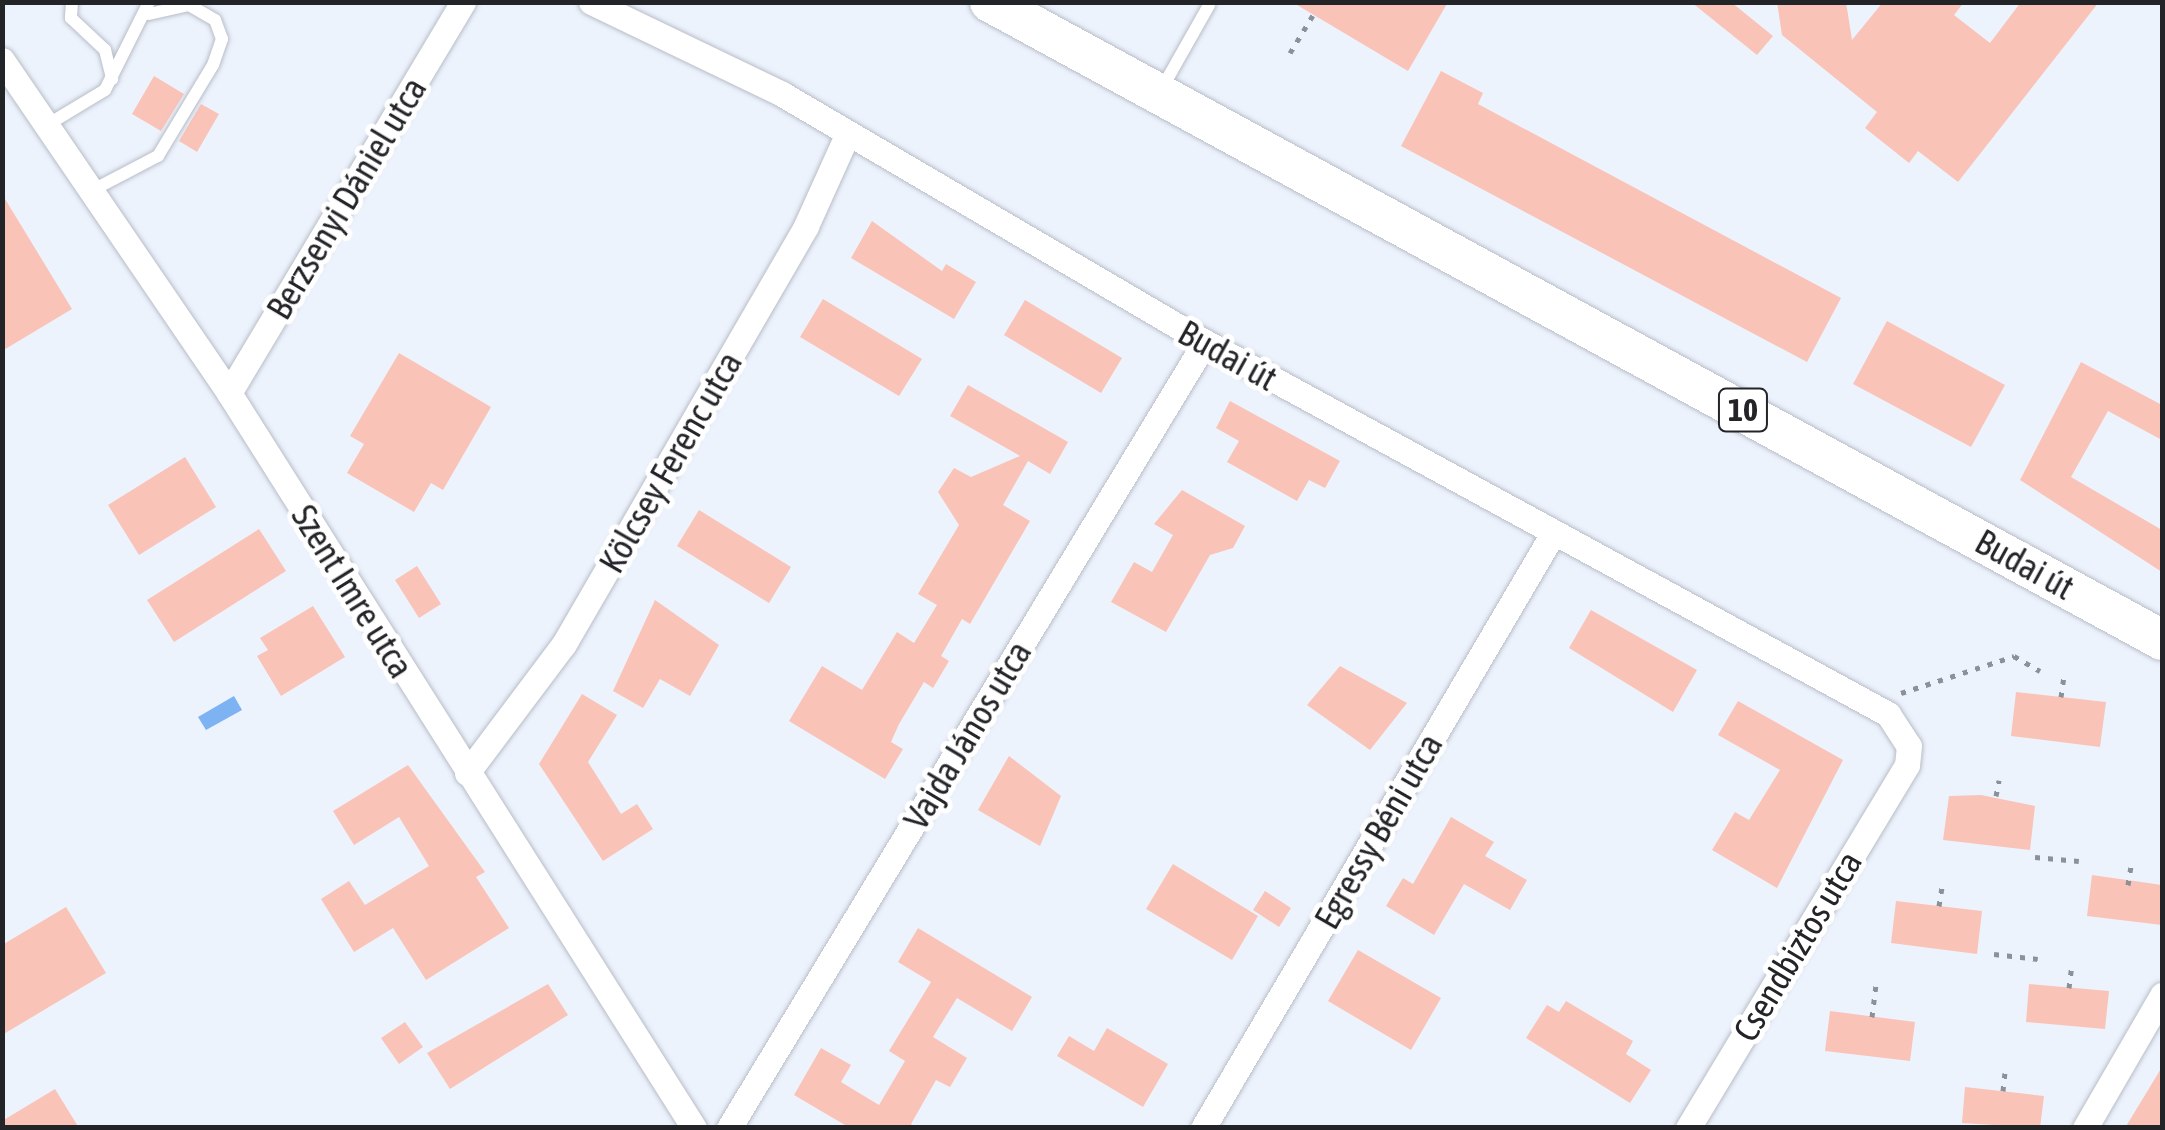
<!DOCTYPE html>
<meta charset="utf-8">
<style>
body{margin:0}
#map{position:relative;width:2165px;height:1130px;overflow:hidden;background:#edf3fd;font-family:"Asap Condensed",sans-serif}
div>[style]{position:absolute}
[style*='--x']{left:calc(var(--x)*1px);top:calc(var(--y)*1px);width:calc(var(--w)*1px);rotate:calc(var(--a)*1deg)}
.water>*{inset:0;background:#7eb3f3}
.building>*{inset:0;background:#fac3b8}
.path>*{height:5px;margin-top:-2.5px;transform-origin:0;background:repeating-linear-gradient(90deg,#8c9097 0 5px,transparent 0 13px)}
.roads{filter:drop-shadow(0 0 2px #b8bdc7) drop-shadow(0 0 2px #b8bdc7)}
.service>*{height:12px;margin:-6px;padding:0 6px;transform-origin:6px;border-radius:6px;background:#fff}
.minor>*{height:25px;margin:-12.5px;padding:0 12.5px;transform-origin:12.5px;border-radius:12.5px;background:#fff}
.primary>*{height:40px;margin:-20px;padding:0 20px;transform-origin:20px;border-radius:20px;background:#fff}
span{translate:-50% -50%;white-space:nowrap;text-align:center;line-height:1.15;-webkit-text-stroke:10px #fff;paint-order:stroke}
.shield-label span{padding:2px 8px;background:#fff;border:2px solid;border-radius:8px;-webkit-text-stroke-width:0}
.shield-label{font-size:32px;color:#222428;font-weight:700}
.street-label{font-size:35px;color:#222428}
.frame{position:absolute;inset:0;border:5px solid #222428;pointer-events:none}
</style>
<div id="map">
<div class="water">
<i style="clip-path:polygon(234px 696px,242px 710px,206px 730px,198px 717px)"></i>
</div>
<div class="building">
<i style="clip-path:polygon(1292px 2px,1448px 2px,1408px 71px)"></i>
<i style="clip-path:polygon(1691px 2px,1731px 2px,1773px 36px,1757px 55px)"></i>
<i style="clip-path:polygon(1777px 2px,1846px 2px,1852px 40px,1883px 2px,1964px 2px,1954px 15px,1990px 43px,2021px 2px,2099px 2px,1958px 182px,1918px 151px,1909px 163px,1865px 128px,1877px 112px,1782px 35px)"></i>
<i style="clip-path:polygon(1441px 71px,1483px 93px,1478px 104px,1841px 298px,1807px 362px,1401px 146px)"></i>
<i style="clip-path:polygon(154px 76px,184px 94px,161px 131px,132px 114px)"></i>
<i style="clip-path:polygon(201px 104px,219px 114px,197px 152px,179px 141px)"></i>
<i style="clip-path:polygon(2px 194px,72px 309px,2px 351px)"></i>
<i style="clip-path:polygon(872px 221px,942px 271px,946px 264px,976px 282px,954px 319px,851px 258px)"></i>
<i style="clip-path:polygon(823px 299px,922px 359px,899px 396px,800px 337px)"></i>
<i style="clip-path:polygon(1025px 300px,1122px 358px,1101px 393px,1004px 335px)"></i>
<i style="clip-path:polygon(1887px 321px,2005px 385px,1971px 447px,1853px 384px)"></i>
<i style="clip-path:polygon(399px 353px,491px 407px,443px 490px,431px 483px,414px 512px,347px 473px,364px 444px,350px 436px)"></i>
<i style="clip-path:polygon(2081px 362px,2162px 405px,2162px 440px,2108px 411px,2071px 477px,2162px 530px,2162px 572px,2020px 480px)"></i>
<i style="clip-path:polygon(968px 385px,1068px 442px,1050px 474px,1028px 461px,1003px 505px,1030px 521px,970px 624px,962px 619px,941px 656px,949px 661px,933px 688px,924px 682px,899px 724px,891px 742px,903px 749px,885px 779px,789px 721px,822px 666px,862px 690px,897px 632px,914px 643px,937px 605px,918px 594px,959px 525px,938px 492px,954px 468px,971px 477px,1020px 456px,950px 416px)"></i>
<i style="clip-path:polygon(1230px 401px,1340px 461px,1325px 488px,1309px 480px,1297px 501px,1227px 462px,1239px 441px,1216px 428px)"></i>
<i style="clip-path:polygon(185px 457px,216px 507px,139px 555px,108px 505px)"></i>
<i style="clip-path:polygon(1182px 490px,1245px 526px,1233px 548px,1210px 555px,1166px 632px,1111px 602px,1134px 562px,1152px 572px,1173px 535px,1154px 524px)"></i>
<i style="clip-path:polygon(699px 510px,791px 567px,769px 603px,677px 546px)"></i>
<i style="clip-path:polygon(259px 529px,286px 571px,174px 642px,147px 600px)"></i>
<i style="clip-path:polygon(417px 566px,441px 604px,419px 618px,395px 580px)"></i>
<i style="clip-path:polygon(655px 600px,719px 645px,690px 696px,660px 679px,643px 708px,613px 691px)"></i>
<i style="clip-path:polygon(313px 606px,345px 657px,281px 696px,257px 656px,268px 650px,260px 638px)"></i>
<i style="clip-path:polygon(1591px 610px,1697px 670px,1673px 712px,1569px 648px)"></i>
<i style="clip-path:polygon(1340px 666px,1407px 703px,1370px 750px,1307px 705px)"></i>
<i style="clip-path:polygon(2016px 692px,2106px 702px,2100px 747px,2011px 736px)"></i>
<i style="clip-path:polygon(582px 694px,617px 715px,588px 762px,621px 814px,637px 804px,653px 829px,603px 861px,539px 764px)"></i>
<i style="clip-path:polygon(1738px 701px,1843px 760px,1777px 888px,1712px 850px,1735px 812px,1749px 820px,1780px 770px,1718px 735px)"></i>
<i style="clip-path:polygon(1009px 756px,1061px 796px,1040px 846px,978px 810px)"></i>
<i style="clip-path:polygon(408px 765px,485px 872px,476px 877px,509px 928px,426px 980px,393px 928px,354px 952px,321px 899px,349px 881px,365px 905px,429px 866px,399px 817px,354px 845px,333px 811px)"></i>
<i style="clip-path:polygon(1981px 795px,2035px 806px,2030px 850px,1943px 840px,1949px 796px)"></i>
<i style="clip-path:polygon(1451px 817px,1494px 842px,1485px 856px,1527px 880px,1510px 910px,1464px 884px,1434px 935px,1386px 906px,1403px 878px,1413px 884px)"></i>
<i style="clip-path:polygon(1173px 864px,1258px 916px,1232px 960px,1146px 909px)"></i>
<i style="clip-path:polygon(2092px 875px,2162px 885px,2162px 925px,2087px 916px)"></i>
<i style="clip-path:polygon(1265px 891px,1291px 908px,1279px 927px,1253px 910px)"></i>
<i style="clip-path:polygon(1896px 901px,1982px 911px,1977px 954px,1891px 943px)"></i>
<i style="clip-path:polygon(66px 907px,106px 973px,2px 1035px,2px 945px)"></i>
<i style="clip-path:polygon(918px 928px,1032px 997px,1012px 1031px,957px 998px,933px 1037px,967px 1058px,950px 1087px,936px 1080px,911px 1124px,917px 1128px,850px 1128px,794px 1095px,821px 1048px,851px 1065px,841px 1082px,879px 1105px,905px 1061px,889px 1051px,931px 982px,898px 962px)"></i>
<i style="clip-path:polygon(1358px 950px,1441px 998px,1411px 1050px,1328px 1001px)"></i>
<i style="clip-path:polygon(548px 984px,568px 1015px,450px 1089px,427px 1053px)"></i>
<i style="clip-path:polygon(2029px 984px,2109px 991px,2105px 1029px,2026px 1022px)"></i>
<i style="clip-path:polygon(1566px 1001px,1633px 1041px,1626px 1054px,1651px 1070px,1630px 1103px,1526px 1038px,1547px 1005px,1559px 1012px)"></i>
<i style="clip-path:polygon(1830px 1011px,1915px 1022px,1910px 1061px,1825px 1051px)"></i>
<i style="clip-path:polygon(405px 1022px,423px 1047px,399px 1064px,381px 1038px)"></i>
<i style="clip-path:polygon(1107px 1028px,1168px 1064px,1143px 1107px,1057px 1056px,1069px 1036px,1094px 1051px)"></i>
<i style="clip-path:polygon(2162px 1067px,2162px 1128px,2125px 1128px)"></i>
<i style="clip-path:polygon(1965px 1087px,2044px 1096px,2040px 1128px,1962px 1123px)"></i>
<i style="clip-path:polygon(55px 1089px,79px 1128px,2px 1128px,2px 1121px)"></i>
</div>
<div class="path">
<i style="--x:1290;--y:53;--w:44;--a:-58.8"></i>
<i style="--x:1901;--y:693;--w:119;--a:-18.1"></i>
<i style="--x:2014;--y:656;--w:30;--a:30"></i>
<i style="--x:2061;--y:697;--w:22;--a:-82"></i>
<i style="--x:1996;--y:796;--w:16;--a:-79"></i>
<i style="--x:2035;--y:857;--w:44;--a:5.2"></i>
<i style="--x:2128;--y:885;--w:18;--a:-81"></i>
<i style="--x:1939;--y:906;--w:20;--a:-81"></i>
<i style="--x:1994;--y:954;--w:44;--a:6.5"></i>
<i style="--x:2069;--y:988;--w:25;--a:-83"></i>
<i style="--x:1872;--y:1017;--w:34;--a:-83"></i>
<i style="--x:2003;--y:1091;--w:18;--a:-84"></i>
</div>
<div class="roads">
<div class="service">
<i style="--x:72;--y:2;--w:16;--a:94"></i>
<i style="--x:71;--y:18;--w:47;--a:43.3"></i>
<i style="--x:105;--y:50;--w:30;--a:76"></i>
<i style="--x:1161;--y:90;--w:98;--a:-60.5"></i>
<i style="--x:47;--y:125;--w:68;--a:-31.1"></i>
<i style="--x:105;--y:90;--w:98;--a:-63.4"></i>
<i style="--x:91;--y:191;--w:76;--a:-27.6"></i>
<i style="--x:158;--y:156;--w:106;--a:-58.9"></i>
<i style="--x:213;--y:65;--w:28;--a:-71"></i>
<i style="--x:222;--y:39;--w:20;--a:-110"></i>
<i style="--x:215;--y:20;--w:30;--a:-150"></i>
<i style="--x:189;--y:5;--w:41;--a:167.3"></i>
</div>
<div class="minor">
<i style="--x:591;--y:2;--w:212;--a:25.7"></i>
<i style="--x:782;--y:94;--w:490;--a:30.4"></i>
<i style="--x:1205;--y:342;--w:778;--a:28.58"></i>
<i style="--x:1888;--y:714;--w:38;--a:57"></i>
<i style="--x:1909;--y:746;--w:19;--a:96"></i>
<i style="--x:1907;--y:765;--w:424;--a:121.1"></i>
<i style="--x:2;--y:60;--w:403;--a:55.7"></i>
<i style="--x:229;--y:393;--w:870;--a:57.68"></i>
<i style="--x:229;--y:393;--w:456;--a:-59.1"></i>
<i style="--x:467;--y:773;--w:161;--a:-53.1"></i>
<i style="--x:564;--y:644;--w:483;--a:-59.9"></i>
<i style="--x:806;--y:226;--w:100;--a:-65.7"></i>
<i style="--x:729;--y:1128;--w:919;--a:-58.8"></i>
<i style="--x:1203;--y:1128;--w:688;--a:-59.52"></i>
<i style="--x:2085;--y:1128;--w:154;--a:-59.9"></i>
</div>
<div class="primary">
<i style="--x:990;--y:2;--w:1334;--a:28.56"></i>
</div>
</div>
<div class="shield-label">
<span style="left:1743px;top:410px">10</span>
</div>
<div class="street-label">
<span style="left:346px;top:198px;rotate:-59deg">Berzsenyi Dániel utca</span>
<span style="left:1228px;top:355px;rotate:29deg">Budai út</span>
<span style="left:670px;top:462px;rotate:-60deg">Kölcsey Ferenc utca</span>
<span style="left:2025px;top:564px;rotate:29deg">Budai út</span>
<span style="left:353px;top:591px;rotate:58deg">Szent Imre utca</span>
<span style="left:967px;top:735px;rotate:-59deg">Vajda János utca</span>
<span style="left:1378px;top:831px;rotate:-60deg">Egressy Béni utca</span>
<span style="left:1797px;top:946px;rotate:-59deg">Csendbiztos utca</span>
</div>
<div class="frame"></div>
</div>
